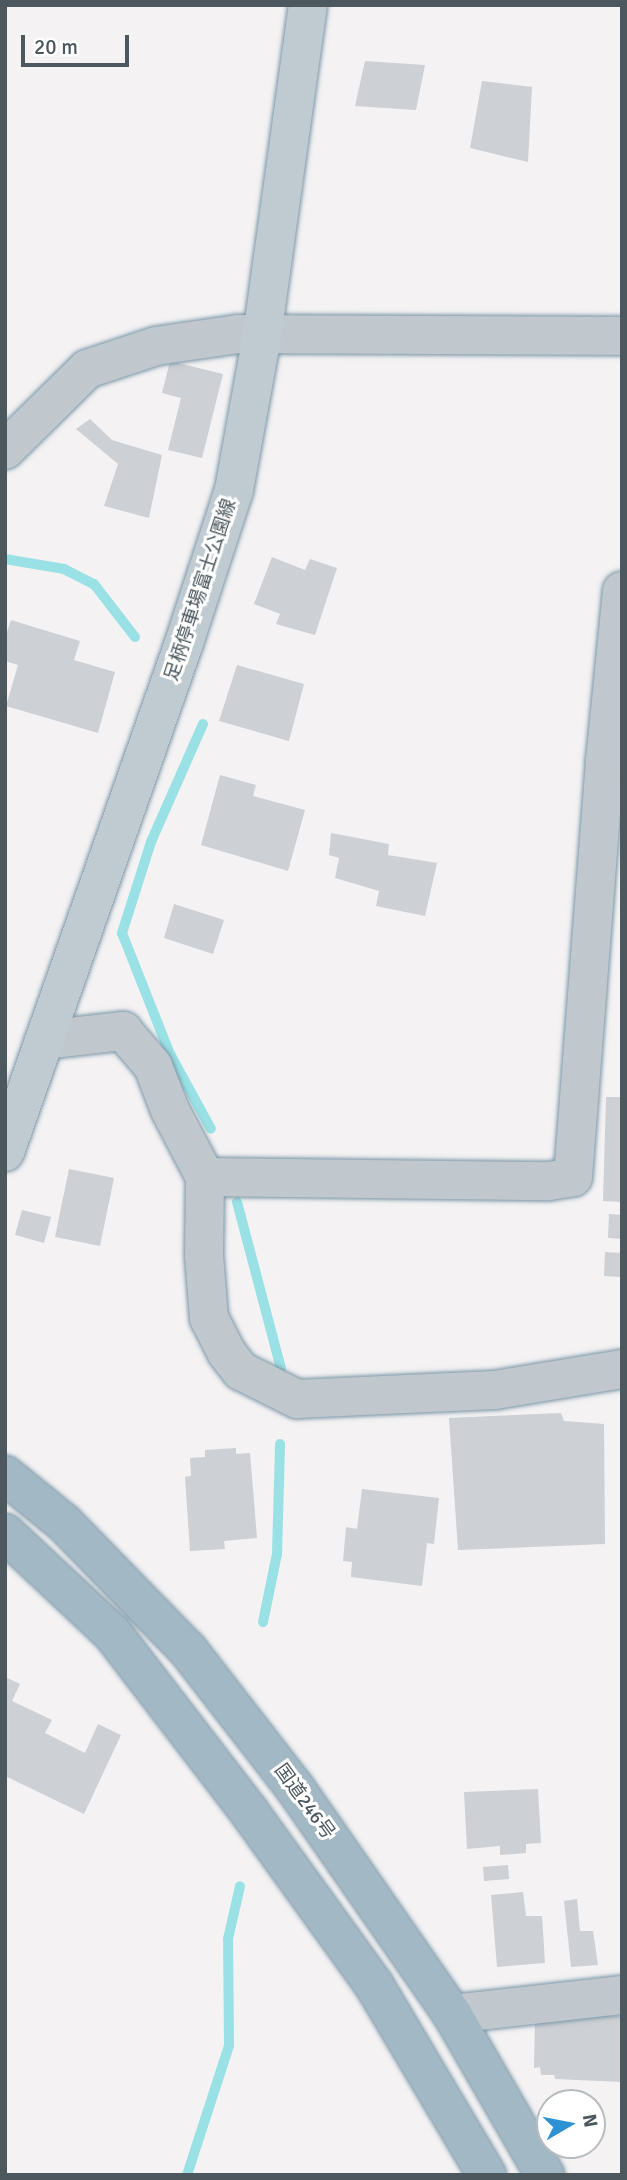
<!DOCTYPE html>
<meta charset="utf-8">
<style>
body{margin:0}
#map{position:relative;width:627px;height:2180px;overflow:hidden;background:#f4f2f3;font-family:Signika,"Noto Sans JP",sans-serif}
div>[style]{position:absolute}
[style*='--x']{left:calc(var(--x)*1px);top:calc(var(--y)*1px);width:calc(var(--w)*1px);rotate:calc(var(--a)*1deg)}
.stream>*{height:10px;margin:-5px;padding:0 5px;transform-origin:5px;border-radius:5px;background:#99e1e4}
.building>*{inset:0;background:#cdd0d4}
.roads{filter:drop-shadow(0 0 2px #7b97a7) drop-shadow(0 0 2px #7b97a7)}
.minor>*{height:38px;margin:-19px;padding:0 19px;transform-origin:19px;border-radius:19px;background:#c0c8cd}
.secondary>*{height:38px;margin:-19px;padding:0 19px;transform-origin:19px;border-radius:19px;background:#c0cbd1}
.trunk>*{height:38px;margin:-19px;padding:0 19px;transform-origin:19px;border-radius:19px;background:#a2b8c4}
span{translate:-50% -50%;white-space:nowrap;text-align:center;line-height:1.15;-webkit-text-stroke:6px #fff;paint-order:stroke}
.street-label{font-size:19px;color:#4c585e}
.frame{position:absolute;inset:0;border:7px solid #4c585e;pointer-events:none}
.north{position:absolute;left:536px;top:2089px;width:70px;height:70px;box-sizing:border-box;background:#fff;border:2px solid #b7bcbf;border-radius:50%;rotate:80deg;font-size:19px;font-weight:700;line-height:28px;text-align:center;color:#4c585e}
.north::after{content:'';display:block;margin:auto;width:24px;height:32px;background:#2e91d3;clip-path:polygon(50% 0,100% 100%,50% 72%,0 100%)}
.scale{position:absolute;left:21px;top:35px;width:108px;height:32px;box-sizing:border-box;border:4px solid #4c585e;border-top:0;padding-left:9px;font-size:21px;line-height:24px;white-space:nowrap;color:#4c585e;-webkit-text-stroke:5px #fff;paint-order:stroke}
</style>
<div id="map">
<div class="stream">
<i style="--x:5;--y:559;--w:60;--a:9.6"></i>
<i style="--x:64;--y:569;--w:34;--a:27"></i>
<i style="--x:94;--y:584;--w:67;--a:52.3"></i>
<i style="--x:203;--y:724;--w:129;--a:113.8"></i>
<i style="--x:151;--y:842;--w:96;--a:107.7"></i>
<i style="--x:122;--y:933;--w:130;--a:68.4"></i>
<i style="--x:170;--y:1054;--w:85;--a:61.3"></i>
<i style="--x:237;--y:1202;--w:172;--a:75.2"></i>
<i style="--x:263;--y:1622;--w:69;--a:-78.4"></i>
<i style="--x:277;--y:1554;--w:110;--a:-88.4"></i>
<i style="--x:187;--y:2175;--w:136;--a:-72"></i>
<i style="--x:229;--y:2046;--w:107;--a:-90.5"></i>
<i style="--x:228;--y:1939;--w:54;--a:-77.2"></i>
</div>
<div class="building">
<i style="clip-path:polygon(365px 61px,425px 65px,416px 110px,355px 106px)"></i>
<i style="clip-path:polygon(482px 81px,532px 87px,528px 162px,470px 148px)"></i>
<i style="clip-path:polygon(170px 361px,223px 374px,202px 458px,168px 450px,181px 398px,162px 393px)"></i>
<i style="clip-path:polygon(90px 419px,112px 440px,162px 455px,149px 518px,104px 506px,118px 464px,76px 429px)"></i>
<i style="clip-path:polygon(272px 557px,305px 570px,310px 559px,337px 568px,315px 635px,276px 624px,280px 614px,254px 604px)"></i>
<i style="clip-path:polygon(11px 620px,80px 641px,74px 660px,115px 672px,98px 733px,6px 706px,18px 665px,5px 661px,5px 638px)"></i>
<i style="clip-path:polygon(237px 665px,304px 684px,289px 741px,219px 721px)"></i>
<i style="clip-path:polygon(220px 775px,256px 785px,253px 796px,305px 810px,288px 871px,201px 845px)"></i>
<i style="clip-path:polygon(331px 833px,389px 844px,388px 855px,437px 863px,425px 916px,376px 906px,379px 891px,335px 878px,339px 858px,329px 855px)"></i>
<i style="clip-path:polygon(174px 904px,224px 920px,213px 954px,164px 938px)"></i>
<i style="clip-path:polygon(606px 1097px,622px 1097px,622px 1202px,603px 1201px)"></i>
<i style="clip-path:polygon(69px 1169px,114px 1178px,100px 1246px,55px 1237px)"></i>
<i style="clip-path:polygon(22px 1210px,51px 1217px,44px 1243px,15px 1235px)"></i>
<i style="clip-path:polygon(609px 1214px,622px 1215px,622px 1239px,608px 1238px)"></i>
<i style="clip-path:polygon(605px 1252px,622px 1253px,622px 1277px,604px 1276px)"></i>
<i style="clip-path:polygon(561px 1413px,564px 1421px,604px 1424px,605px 1544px,458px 1550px,449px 1418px)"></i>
<i style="clip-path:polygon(236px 1448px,236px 1454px,250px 1453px,257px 1538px,224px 1541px,225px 1549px,190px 1551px,185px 1477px,191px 1476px,190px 1458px,205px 1457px,205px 1450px)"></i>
<i style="clip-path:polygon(362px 1489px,439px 1498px,434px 1544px,427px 1543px,422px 1586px,351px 1577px,352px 1562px,343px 1561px,346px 1527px,357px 1529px)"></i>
<i style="clip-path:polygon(5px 1677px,20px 1684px,12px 1701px,52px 1720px,45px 1733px,85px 1753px,98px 1724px,121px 1735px,84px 1814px,5px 1776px)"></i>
<i style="clip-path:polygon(538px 1789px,541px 1843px,526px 1844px,526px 1853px,500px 1855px,500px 1846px,467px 1849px,464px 1792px)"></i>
<i style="clip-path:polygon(508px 1865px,509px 1879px,484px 1881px,483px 1867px)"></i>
<i style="clip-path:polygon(523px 1892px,526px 1916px,542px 1916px,545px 1963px,497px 1967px,491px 1895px)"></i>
<i style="clip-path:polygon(577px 1899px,580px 1931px,593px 1931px,598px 1965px,571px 1967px,564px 1901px)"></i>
<i style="clip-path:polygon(564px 2013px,622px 2016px,622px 2082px,555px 2079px,554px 2075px,541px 2075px,540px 2067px,534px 2068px,535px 2018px)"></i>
</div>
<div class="roads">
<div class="minor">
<i style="--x:5;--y:450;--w:115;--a:-44.6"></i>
<i style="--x:87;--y:369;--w:73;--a:-18.4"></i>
<i style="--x:156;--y:346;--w:83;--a:-8.3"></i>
<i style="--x:238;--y:334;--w:384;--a:0.3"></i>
<i style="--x:44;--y:1040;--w:80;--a:-6.5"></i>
<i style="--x:123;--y:1031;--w:46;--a:49.4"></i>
<i style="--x:153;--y:1066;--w:47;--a:68.9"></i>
<i style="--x:170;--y:1110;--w:76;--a:62.4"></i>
<i style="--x:205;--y:1177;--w:78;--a:90.7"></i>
<i style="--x:204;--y:1255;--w:63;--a:85.5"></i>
<i style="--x:209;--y:1318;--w:38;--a:63"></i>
<i style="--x:226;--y:1352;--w:24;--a:52"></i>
<i style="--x:241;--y:1371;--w:63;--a:26.6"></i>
<i style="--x:297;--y:1399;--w:198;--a:-2.6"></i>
<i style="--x:495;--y:1390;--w:129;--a:-9.4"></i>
<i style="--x:205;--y:1177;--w:344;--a:0.7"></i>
<i style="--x:549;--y:1181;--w:24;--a:-9"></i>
<i style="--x:573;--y:1177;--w:417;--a:-85.6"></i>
<i style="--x:605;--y:761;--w:171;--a:-84.3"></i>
<i style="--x:452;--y:2014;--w:171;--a:-6.4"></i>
</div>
<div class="secondary">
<i style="--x:5;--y:1152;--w:536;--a:-70.62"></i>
<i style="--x:183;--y:646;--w:164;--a:-71.9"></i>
<i style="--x:234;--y:490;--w:157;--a:-79.7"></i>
<i style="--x:262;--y:336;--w:334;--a:-82.1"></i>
</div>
<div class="trunk">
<i style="--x:5;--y:1475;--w:76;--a:39.1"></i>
<i style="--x:64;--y:1523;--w:177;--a:45.7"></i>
<i style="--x:188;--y:1650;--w:175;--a:52.2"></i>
<i style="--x:295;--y:1788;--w:275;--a:55.2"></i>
<i style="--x:452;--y:2014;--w:186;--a:60"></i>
<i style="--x:5;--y:1533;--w:146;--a:43.1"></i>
<i style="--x:112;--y:1633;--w:227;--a:52.5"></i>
<i style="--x:250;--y:1813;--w:212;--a:54.2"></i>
<i style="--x:374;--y:1985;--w:221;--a:59.3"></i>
</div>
</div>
<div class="street-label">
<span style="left:201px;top:590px;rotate:-72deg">足柄停車場富士公園線</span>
<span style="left:304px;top:1802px;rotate:54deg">国道246号</span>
</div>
<div class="frame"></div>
<div class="north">N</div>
<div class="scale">20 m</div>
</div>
